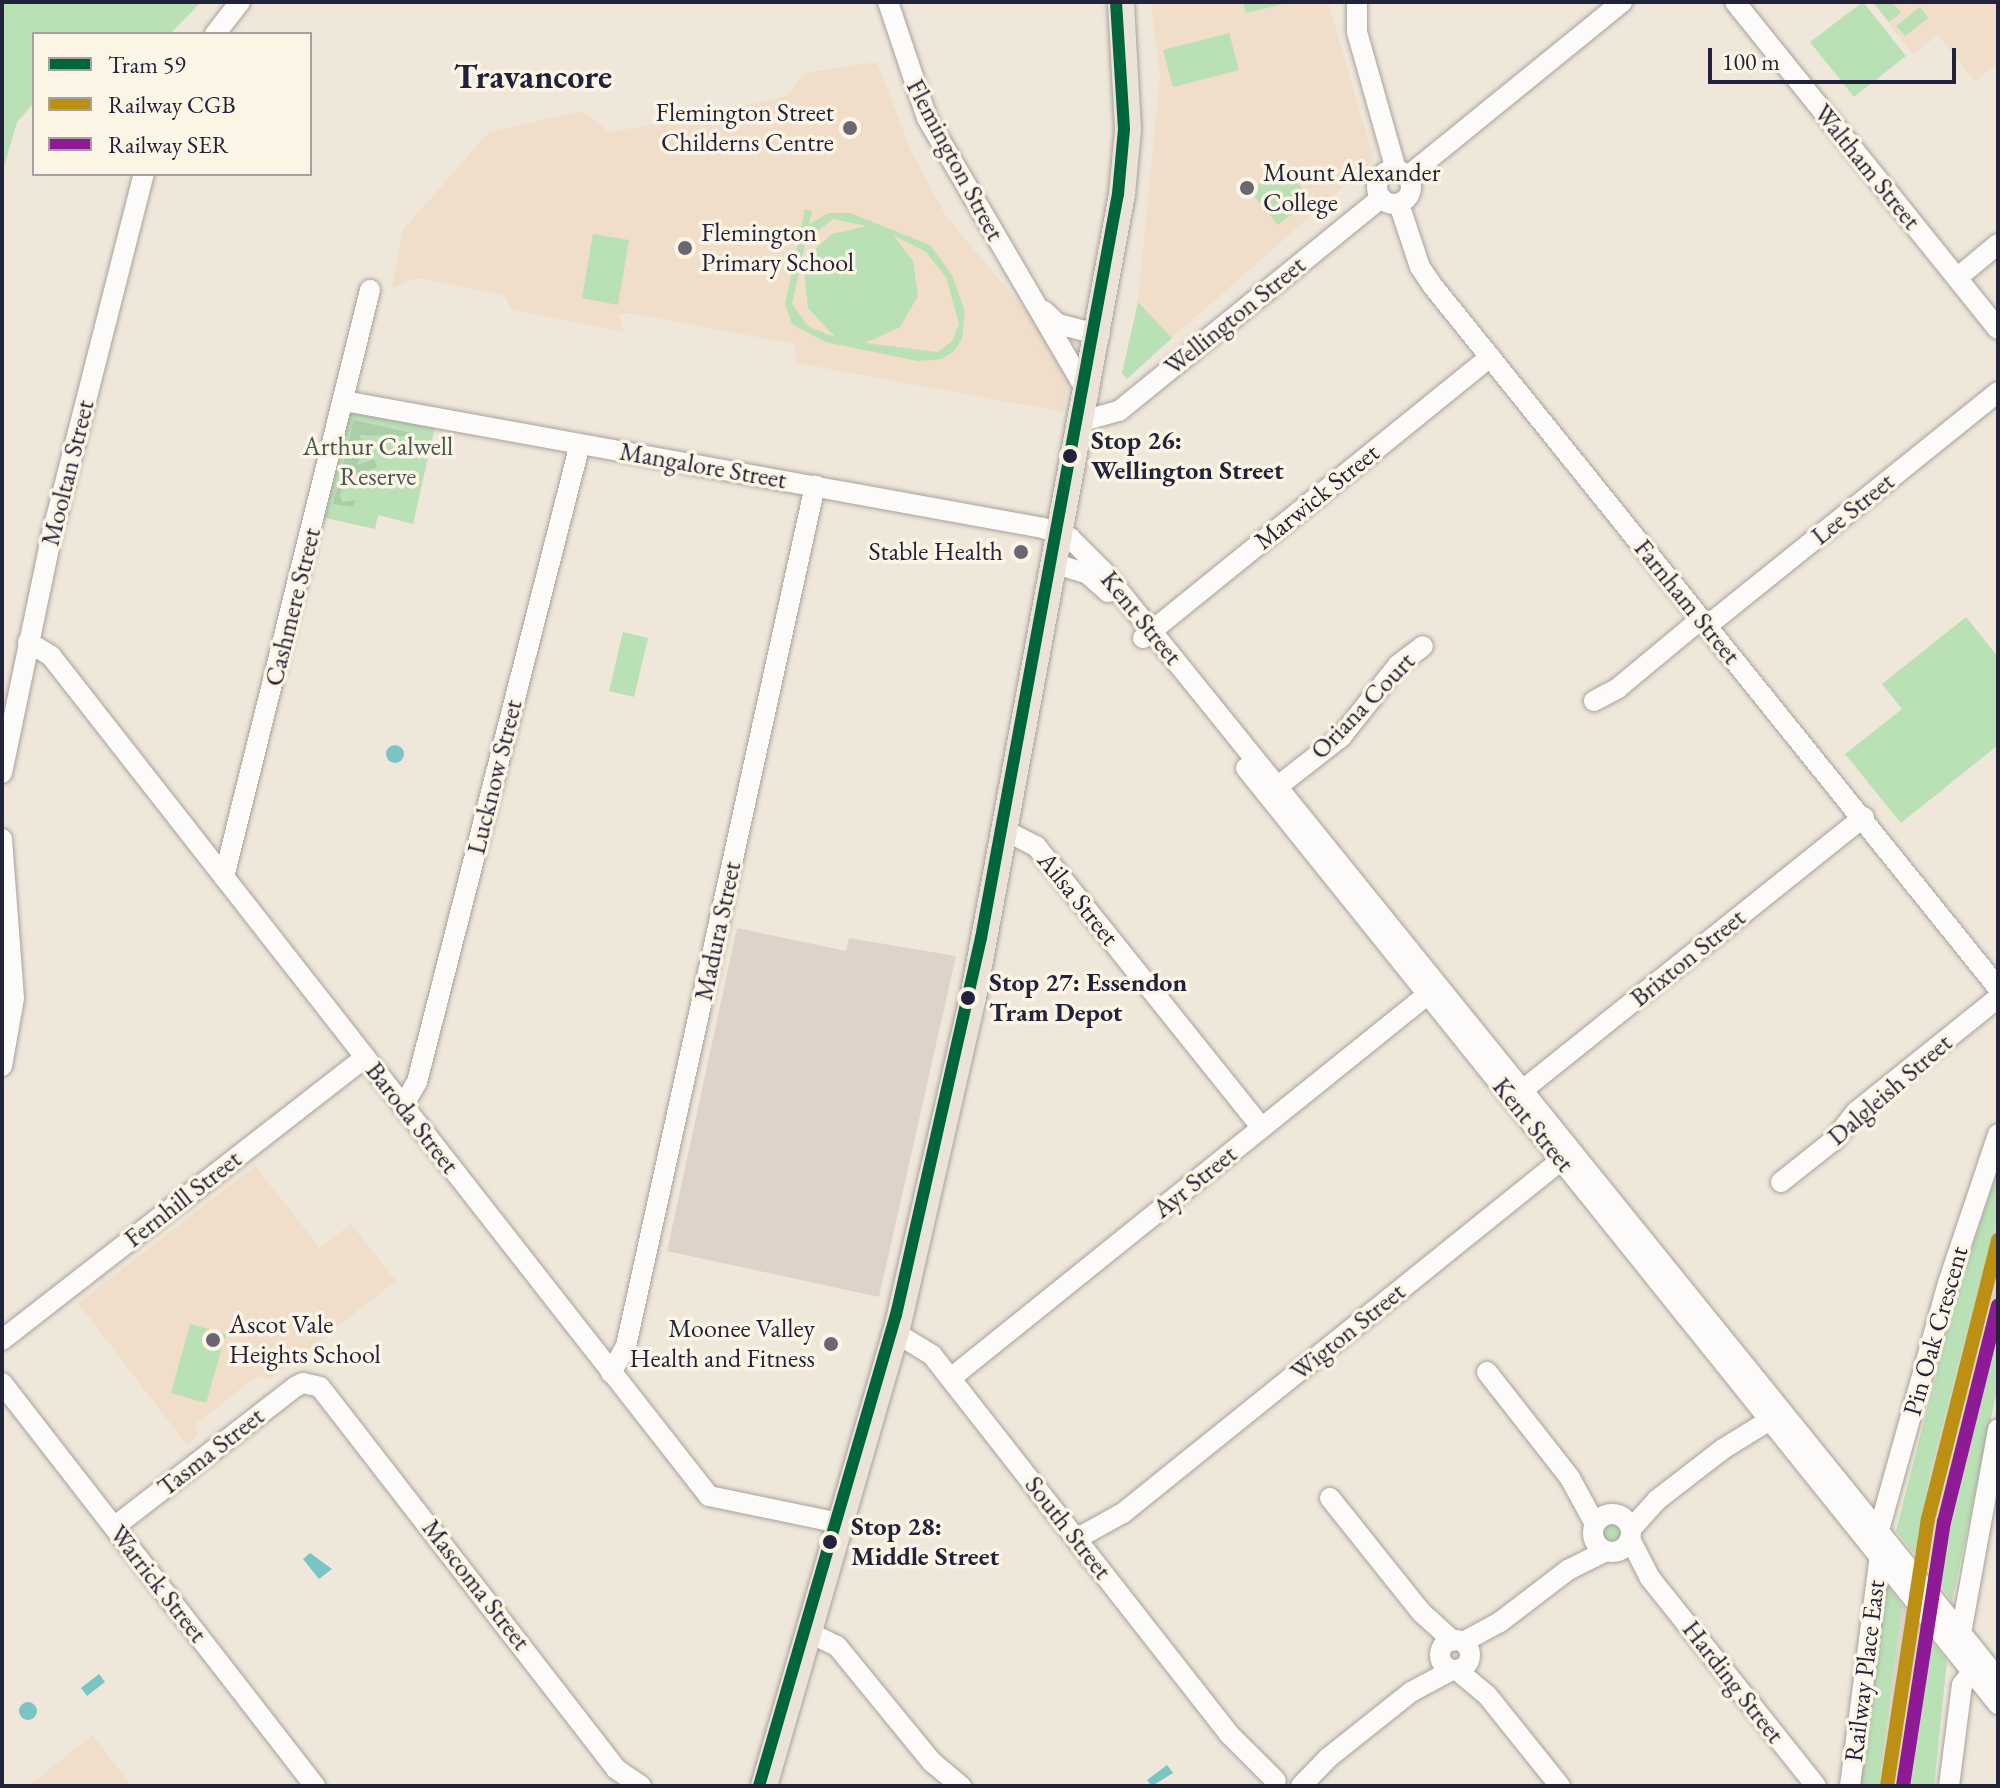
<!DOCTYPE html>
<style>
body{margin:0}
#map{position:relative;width:2000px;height:1788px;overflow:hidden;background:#efe7da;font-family:"EB Garamond",serif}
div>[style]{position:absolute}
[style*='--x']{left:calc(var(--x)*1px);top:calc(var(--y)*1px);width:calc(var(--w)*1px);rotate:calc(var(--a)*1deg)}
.built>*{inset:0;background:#f0deca}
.industrial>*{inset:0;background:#ddd3c8}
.green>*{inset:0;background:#bae0b5}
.round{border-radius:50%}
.forest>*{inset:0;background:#abcea8}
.water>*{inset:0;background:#79c5c6}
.roads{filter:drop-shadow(0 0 2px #a7a29e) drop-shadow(0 0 2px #a7a29e)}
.minor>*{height:20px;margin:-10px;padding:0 10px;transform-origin:10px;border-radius:10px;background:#fdfbf9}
.minor>.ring{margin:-10px;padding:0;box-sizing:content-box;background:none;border:20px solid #fdfbf9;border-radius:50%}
.major>*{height:26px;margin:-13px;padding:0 13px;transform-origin:13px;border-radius:13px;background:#ebe3d7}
.rail-1>*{height:14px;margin:-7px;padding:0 7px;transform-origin:7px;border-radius:7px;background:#bd8f12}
.rail-2>*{height:14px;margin:-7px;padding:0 7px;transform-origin:7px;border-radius:7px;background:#8f1a95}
.tram-1>*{height:12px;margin:-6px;padding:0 6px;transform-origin:6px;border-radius:6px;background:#00653a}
.dots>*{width:22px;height:22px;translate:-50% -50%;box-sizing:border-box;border:4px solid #fcf5e5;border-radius:50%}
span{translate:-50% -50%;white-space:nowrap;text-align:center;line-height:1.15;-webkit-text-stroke:7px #fcf5e5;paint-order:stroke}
.poi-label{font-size:26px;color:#22223b}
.right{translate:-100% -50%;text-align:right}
.left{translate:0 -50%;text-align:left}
.street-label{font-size:26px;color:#22223b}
.stop-label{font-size:26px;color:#22223b;font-weight:700}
.park-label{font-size:26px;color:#435956}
.district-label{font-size:34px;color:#22223b;font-weight:700}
.frame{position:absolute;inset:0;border:4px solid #22223b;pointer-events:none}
.legend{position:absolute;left:32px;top:32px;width:280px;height:144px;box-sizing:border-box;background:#fcf5e5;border:2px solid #a5a1a1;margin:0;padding:10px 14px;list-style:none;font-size:24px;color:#22223b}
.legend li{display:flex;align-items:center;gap:16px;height:40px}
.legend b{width:40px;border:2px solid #a5a1a1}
.scale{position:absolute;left:1708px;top:48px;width:248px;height:36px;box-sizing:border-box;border:4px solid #22223b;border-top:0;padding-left:10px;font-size:24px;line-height:28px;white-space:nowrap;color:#22223b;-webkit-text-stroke:6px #fcf5e5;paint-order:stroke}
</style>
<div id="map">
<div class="built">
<i style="clip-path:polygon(1151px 2px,1328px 2px,1374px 160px,1172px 338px,1138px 302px,1160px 76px)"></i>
<i style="clip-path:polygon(1872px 2px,1998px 2px,1998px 63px,1975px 81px,1938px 35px,1913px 54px)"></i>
<i style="clip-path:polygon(877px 62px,911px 151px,946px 216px,1072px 366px,1063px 412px,797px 363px,794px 344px,630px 313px,619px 315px,624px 332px,513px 310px,503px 295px,418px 278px,392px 288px,403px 230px,489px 132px,582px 111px,609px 132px,687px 119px,787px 96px,805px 73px)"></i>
<i style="clip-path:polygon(255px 1166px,320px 1248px,351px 1224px,396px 1281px,269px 1380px,257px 1376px,196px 1424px,197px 1436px,187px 1445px,78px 1303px)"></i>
<i style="clip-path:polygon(92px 1735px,132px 1786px,29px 1786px)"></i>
</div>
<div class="industrial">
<i style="clip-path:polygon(737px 928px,846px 951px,849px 938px,956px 956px,879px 1297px,667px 1251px)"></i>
<i style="clip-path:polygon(1998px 1216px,1998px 1300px,1934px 1576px,1915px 1554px,1932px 1466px)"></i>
<i style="clip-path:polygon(1902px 1605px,1922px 1629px,1903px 1786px,1879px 1786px)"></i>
</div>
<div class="green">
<i style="clip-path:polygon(2px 2px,201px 2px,170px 34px,34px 34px,34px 103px,17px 122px,2px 174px)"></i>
<i style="clip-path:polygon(1243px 2px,1291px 2px,1246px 13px)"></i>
<i style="clip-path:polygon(1863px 2px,1906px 56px,1854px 97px,1810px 42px)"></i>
<i style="clip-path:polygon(1873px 2px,1892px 2px,1901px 13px,1889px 22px)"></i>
<i style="clip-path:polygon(1920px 7px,1928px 18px,1905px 36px,1896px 26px)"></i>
<i style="clip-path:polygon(1229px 33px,1239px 70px,1173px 87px,1163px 50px)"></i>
<i style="clip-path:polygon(1283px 165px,1310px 199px,1278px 225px,1250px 191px)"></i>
<i style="clip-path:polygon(evenodd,805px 209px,812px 211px,809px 224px,829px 213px,850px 213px,930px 245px,952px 275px,965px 312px,962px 339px,954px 351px,942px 359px,918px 361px,825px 342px,792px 324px,785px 304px,805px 209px,833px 219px,867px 226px,832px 234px,814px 250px,804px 272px,808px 308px,835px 337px,809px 327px,792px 304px,806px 240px,833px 219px,805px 209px,893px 235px,926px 252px,946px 277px,959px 324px,952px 341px,938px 352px,865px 343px,900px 327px,918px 296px,913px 261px,893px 235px)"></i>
<i style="clip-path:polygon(593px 234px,629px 240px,618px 305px,582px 298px)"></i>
<i style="clip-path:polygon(1138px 302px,1172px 338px,1127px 379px,1122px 373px)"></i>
<i style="clip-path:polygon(344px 401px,437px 418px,413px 524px,378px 515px,375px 529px,316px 516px)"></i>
<i style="clip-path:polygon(1966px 617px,1998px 657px,1998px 745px,1901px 823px,1845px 754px,1902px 709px,1882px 684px)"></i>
<i style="clip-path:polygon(623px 632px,648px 638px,634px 697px,609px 691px)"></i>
<i style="clip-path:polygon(1998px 1169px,1998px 1216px,1932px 1466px,1915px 1554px,1896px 1531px,1954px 1304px)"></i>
<i style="clip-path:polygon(1998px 1300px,1998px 1385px,1952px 1601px,1934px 1576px)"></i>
<i style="clip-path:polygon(190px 1324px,226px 1334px,206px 1403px,171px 1393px)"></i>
<i class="round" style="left:1602px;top:1521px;width:20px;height:20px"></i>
<i style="clip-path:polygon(1886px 1583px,1902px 1605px,1879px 1786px,1859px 1786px)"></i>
<i style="clip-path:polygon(1922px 1629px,1947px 1661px,1934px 1786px,1903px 1786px)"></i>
</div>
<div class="forest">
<i style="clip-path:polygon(354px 420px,415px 434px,411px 441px,406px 436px,359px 435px,365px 448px,357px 465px,374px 459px,377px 467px,346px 479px,340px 495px,342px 502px,356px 500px,353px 507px,333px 504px)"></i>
</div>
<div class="water">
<i class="round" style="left:386px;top:745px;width:18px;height:18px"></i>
<i style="clip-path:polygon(310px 1553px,332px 1569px,319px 1579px,303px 1559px)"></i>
<i style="clip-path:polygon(99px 1674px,105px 1682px,87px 1696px,81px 1688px)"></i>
<i class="round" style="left:19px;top:1702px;width:18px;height:18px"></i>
<i style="clip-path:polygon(1167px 1765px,1173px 1773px,1152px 1786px,1147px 1780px)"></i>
</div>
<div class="roads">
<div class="minor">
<i style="--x:888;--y:2;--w:122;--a:71.4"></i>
<i style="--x:927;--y:118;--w:320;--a:59.7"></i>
<i style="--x:1357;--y:2;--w:30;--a:90"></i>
<i style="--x:1357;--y:32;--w:143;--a:74.2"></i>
<i style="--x:1735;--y:2;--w:420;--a:51.2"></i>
<i style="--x:215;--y:34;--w:41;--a:-52"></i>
<i class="ring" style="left:1377px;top:170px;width:14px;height:14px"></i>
<i style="--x:1408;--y:176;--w:276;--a:-39.1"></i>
<i style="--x:1399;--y:204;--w:66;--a:71.6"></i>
<i style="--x:1420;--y:267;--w:22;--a:56"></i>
<i style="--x:1432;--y:285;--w:903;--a:51.16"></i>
<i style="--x:1957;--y:278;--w:53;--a:-39.7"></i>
<i style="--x:1044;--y:311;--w:19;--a:43"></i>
<i style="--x:1058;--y:324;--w:43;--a:14.7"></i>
<i style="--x:344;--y:401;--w:710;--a:10.3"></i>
<i style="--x:1043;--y:528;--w:29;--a:20"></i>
<i style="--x:1070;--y:538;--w:47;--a:45"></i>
<i style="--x:1103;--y:571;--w:1424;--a:51.07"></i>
<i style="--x:1083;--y:421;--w:37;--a:-16"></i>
<i style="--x:1119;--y:411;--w:338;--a:-39.1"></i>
<i style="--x:1056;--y:564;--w:34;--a:17"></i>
<i style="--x:1088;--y:574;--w:27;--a:42"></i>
<i style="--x:1707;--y:626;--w:373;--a:-38.8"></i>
<i style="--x:1143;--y:638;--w:447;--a:-39"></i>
<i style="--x:28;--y:642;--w:27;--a:31"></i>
<i style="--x:51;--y:656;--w:1067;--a:51.93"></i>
<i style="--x:709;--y:1496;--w:133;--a:11.7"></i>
<i style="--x:1594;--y:701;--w:27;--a:-28"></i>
<i style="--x:1618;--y:688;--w:108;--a:-39.7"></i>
<i style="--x:1246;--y:768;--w:1201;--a:51.22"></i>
<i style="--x:2;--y:773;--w:244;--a:-78.2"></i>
<i style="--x:52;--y:534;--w:372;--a:-75.7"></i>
<i style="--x:1268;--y:794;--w:93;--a:-38"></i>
<i style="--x:1341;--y:737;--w:92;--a:-51.6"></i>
<i style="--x:1398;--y:665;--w:31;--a:-37"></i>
<i style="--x:1006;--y:831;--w:34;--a:27"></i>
<i style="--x:1036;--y:846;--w:361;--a:51.3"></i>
<i style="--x:2;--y:839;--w:159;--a:85.7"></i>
<i style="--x:14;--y:998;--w:69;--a:100"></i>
<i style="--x:224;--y:877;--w:605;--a:-76.03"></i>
<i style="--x:1514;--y:1097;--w:448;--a:-38.7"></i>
<i style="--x:403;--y:1106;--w:28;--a:-60"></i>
<i style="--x:417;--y:1082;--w:658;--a:-75.67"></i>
<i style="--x:1781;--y:1182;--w:68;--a:-38.4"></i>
<i style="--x:1834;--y:1140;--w:36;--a:-52"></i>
<i style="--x:1856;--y:1112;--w:182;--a:-38.8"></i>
<i style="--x:896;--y:1333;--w:42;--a:31.4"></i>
<i style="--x:932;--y:1355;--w:482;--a:51.9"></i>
<i style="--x:1229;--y:1734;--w:66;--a:45"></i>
<i style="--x:2;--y:1340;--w:460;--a:-37.9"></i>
<i style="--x:1487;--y:1372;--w:135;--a:51.9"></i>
<i style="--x:1570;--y:1478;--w:52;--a:61.5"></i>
<i style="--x:611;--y:1373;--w:31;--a:-61"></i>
<i style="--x:626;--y:1346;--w:881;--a:-77.61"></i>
<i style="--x:951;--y:1378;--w:624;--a:-38.82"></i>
<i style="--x:2;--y:1383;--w:510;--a:52.16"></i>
<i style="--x:1330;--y:1498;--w:146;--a:51.4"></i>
<i style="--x:1421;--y:1612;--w:43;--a:42.2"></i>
<i class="ring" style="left:1593px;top:1514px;width:18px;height:18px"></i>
<i style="--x:114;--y:1527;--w:229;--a:-37.7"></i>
<i style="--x:295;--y:1387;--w:9;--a:-27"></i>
<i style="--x:303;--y:1383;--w:17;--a:13"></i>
<i style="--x:320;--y:1387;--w:483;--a:52.2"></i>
<i style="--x:616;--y:1769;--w:30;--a:34"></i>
<i style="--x:1631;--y:1529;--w:39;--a:-48"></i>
<i style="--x:1657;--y:1500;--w:83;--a:-37.7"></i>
<i style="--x:1723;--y:1449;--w:65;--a:-31.7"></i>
<i style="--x:1879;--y:1530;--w:256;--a:-74.4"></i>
<i style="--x:1948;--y:1283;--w:157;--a:-71.4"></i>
<i style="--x:1076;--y:1539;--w:54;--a:-29"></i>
<i style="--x:1123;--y:1513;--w:574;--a:-38.85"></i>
<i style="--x:1630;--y:1539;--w:44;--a:62.9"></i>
<i style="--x:1650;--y:1578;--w:266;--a:51.4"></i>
<i style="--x:808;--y:1632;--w:32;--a:26"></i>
<i style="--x:837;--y:1646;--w:150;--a:50.7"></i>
<i style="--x:932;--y:1762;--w:38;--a:40"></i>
<i style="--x:1961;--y:1633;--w:207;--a:-79.7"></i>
<i class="ring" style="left:1440px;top:1640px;width:10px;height:10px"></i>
<i style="--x:1463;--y:1642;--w:42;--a:-28.4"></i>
<i style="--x:1500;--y:1622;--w:86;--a:-37.4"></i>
<i style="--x:1568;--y:1570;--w:42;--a:-26.6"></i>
<i style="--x:1457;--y:1670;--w:39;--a:40"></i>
<i style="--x:1487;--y:1695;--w:117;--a:51.3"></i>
<i style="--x:1301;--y:1786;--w:39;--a:-46"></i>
<i style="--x:1328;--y:1758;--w:106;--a:-38.5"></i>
<i style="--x:1411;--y:1692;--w:47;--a:-28.2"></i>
<i style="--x:1850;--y:1786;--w:232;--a:-82.6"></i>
<i style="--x:1949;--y:1786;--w:102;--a:-82.7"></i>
<i style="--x:1962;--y:1685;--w:29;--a:-52"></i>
</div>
<div class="major">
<i style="--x:764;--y:1786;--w:472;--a:-73.8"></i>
<i style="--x:896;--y:1333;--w:344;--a:-77.1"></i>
<i style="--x:973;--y:998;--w:818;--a:-79.5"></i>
<i style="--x:1122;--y:194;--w:65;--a:-84.7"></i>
<i style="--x:1128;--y:129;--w:127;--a:-93.2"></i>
</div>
</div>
<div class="rail-1">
<i style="--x:1887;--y:1786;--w:270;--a:-81.3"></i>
<i style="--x:1928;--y:1519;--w:288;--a:-75.9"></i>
</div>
<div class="rail-2">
<i style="--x:1903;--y:1786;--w:267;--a:-81.2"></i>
<i style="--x:1944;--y:1522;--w:223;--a:-76"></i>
</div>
<div class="tram-1">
<i style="--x:759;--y:1786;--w:491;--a:-73.8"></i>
<i style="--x:896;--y:1315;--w:386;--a:-77.3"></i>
<i style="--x:981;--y:938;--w:757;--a:-79.57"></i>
<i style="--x:1118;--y:194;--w:65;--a:-84.7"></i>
<i style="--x:1124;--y:129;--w:127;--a:-93.6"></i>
</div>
<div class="dots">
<i style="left:850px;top:128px;background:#6a6773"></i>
<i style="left:1247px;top:188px;background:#6a6773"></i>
<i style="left:685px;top:248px;background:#6a6773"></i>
<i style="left:1070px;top:456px;background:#22223b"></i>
<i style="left:1021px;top:552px;background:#6a6773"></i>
<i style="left:968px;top:998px;background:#22223b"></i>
<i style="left:213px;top:1340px;background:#6a6773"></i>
<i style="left:831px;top:1344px;background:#6a6773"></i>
<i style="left:830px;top:1542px;background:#22223b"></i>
</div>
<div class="poi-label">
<span class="right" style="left:834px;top:128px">Flemington Street<br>Childerns Centre</span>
<span class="left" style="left:1263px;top:188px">Mount Alexander<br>College</span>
<span class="left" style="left:701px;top:248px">Flemington<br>Primary School</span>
<span class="right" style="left:1003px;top:552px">Stable Health</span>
<span class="left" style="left:229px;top:1340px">Ascot Vale<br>Heights School</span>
<span class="right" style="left:815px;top:1344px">Moonee Valley<br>Health and Fitness</span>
</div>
<div class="street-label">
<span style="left:955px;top:160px;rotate:62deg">Flemington Street</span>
<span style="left:1867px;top:167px;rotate:51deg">Waltham Street</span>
<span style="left:1235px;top:316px;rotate:-39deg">Wellington Street</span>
<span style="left:703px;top:466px;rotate:10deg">Mangalore Street</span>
<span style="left:68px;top:473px;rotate:-76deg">Mooltan Street</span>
<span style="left:1317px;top:497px;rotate:-39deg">Marwick Street</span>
<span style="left:1853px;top:509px;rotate:-39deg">Lee Street</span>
<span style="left:1687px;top:602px;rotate:51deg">Farnham Street</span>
<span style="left:293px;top:607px;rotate:-76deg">Cashmere Street</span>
<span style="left:1141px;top:618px;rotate:51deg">Kent Street</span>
<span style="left:1363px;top:706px;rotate:-46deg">Oriana Court</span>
<span style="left:495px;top:777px;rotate:-76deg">Lucknow Street</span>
<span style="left:1078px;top:899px;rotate:51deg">Ailsa Street</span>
<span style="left:718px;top:931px;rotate:-78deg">Madura Street</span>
<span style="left:1688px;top:958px;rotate:-39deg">Brixton Street</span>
<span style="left:1890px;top:1090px;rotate:-41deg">Dalgleish Street</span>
<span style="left:412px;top:1118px;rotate:52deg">Baroda Street</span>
<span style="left:1533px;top:1125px;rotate:51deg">Kent Street</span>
<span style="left:1195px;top:1182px;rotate:-39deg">Ayr Street</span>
<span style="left:183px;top:1199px;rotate:-38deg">Fernhill Street</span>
<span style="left:1936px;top:1331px;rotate:-74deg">Pin Oak Crescent</span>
<span style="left:1348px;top:1332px;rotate:-39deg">Wigton Street</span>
<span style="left:211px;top:1452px;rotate:-38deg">Tasma Street</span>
<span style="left:1068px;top:1528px;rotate:52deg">South Street</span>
<span style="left:158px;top:1584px;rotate:52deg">Warrick Street</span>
<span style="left:476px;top:1585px;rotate:52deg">Mascoma Street</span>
<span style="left:1865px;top:1671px;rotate:-83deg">Railway Place East</span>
<span style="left:1733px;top:1682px;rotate:52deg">Harding Street</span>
</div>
<div class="stop-label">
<span class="left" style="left:1091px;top:456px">Stop 26:<br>Wellington Street</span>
<span class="left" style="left:989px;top:998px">Stop 27: Essendon<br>Tram Depot</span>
<span class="left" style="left:851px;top:1542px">Stop 28:<br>Middle Street</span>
</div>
<div class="park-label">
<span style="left:378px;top:462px">Arthur Calwell<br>Reserve</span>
</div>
<div class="district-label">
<span style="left:533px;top:77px">Travancore</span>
</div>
<div class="frame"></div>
<ul class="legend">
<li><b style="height:10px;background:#00653a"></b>Tram 59</li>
<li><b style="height:10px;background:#bd8f12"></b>Railway CGB</li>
<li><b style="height:10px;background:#8f1a95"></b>Railway SER</li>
</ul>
<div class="scale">100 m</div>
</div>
